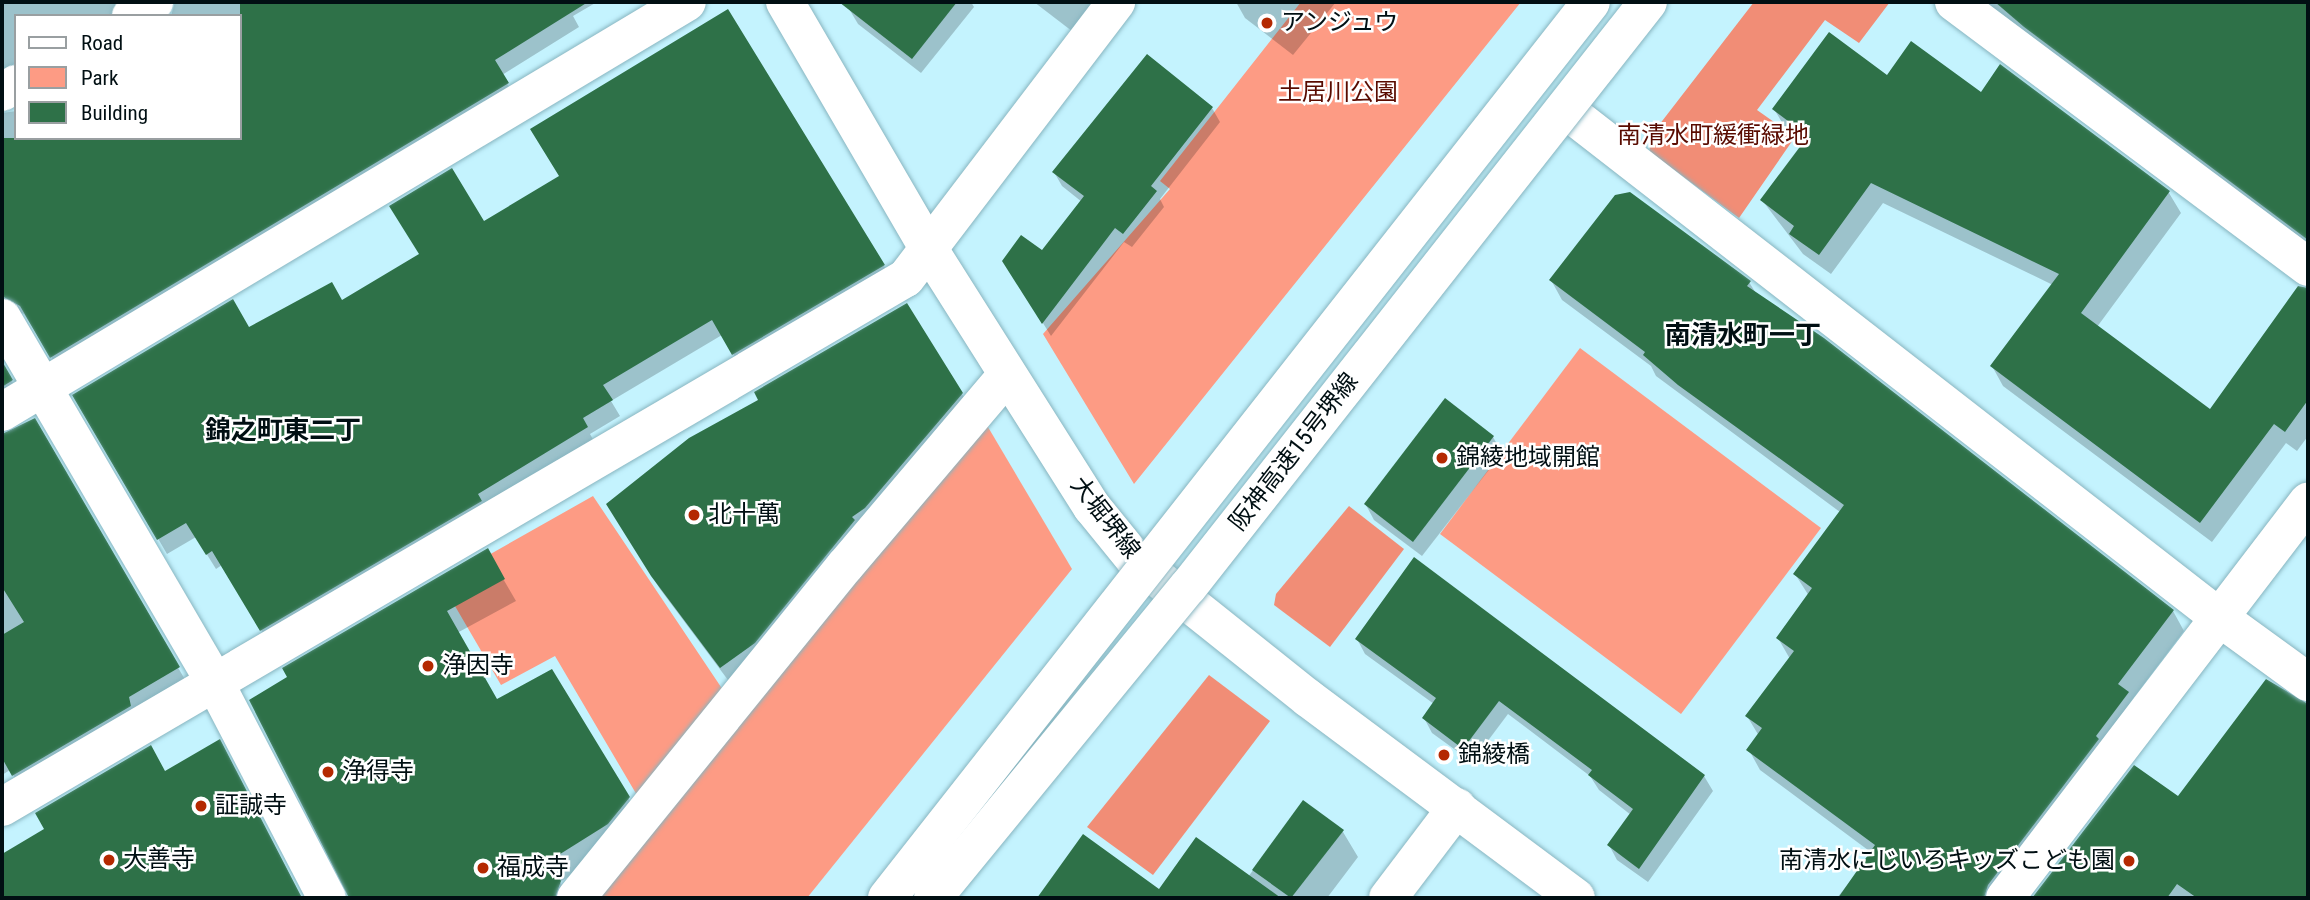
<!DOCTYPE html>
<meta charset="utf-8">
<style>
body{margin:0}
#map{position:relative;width:2310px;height:900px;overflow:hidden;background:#c4f3fe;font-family:"Roboto Condensed","Noto Sans JP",sans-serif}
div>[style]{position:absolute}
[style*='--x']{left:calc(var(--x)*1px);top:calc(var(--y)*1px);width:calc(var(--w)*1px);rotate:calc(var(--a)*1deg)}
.green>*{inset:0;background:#fd9b84}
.forest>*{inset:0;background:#f18d76}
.shadow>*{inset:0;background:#0003}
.building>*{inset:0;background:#2e7148}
.roads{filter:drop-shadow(0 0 2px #88b5c0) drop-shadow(0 0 2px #88b5c0)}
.minor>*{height:38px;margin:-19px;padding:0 19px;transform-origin:19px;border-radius:19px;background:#fff}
.major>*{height:38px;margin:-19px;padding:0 19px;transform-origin:19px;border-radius:19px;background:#fff}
.bridges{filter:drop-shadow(0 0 2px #88b5c0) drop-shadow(0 0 2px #88b5c0)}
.highway-bridge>*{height:38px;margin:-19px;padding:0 19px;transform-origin:19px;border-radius:19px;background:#fff}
.dots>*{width:19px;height:19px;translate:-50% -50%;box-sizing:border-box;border:4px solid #fff;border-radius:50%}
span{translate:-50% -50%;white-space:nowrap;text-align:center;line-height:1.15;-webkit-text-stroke:5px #fff;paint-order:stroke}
.poi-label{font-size:24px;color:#010f13}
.left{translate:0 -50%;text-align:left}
.right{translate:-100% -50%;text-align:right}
.park-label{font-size:24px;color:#590b00}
.street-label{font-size:24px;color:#010f13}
.neighbourhood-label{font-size:26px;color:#010f13;font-weight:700}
.frame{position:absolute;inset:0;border:4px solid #010f13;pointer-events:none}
.legend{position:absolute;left:14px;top:14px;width:228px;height:126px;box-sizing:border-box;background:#fff;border:2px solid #999fa1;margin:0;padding:9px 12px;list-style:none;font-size:21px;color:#010f13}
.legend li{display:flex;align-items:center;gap:14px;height:35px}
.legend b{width:35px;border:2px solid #999fa1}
</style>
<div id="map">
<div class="green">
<i style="clip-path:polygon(1301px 2px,1521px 2px,1134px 484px,1043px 334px,1170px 189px,1160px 181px)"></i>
<i style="clip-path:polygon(1580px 348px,1821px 528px,1681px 714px,1440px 534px)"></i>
<i style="clip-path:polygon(985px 422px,1072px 569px,807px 898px,593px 898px)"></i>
<i style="clip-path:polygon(593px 496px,723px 690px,641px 802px,555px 656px,501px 685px,441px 582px)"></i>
</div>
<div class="forest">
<i style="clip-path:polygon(1754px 2px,1890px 2px,1859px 43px,1825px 20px,1757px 110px,1795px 137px,1739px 218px,1650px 152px,1649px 138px)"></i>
<i style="clip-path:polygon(1349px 506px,1404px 549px,1330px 647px,1274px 605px,1276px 594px)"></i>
<i style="clip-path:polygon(1209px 675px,1270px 721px,1153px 875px,1087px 827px)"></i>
</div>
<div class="shadow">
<i style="clip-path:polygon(2px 2px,144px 2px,125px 16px,16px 16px,16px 82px,2px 90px)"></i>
<i style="clip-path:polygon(175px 2px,597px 2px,573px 16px,579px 27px,502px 75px,516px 98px,60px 371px,24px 314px,10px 310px,2px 315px,2px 113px,16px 111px,16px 138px,240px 138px,240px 16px,171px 16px)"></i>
<i style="clip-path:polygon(845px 2px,971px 2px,974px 7px,921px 73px,858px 24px)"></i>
<i style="clip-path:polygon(1034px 2px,1111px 2px,1081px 38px)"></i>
<i style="clip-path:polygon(1236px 2px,1336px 2px,1293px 55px,1245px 18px)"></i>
<i style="clip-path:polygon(1975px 2px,2308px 2px,2308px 250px)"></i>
<i style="clip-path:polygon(2001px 66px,2169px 193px,2181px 213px,2097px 327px,2210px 411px,2299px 288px,2308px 288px,2308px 436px,2297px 451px,2286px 443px,2212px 542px,2003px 386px,1992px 366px,2053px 285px,1883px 203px,1831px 274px,1803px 254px,1762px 200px,1805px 143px,1786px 129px,1774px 109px,1888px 78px,1981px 95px)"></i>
<i style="clip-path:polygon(1212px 108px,1220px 122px,1160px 199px,1164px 207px,1132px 247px,1124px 242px,1051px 336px,1013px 275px,1043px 253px,1082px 202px,1062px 186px,1054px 172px)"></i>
<i style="clip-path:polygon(484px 224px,884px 266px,892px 281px,742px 369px,722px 335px,611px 401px,620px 416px,590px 434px,595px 443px,270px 645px,222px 565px,216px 569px,196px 537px,167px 554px,75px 396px,248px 329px,341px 302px)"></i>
<i style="clip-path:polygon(1551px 280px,1749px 282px,1757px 295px,2173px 611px,2184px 631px,2132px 700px,2004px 898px,1837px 898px,1872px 853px,1760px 770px,1749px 750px,1759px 736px,1747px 716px,1790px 659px,1778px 638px,1809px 596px,1795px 574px,1840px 512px,1656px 376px,1651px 366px,1562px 300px)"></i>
<i style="clip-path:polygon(2px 364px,20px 395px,2px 408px)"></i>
<i style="clip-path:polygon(962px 394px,969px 406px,728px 680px,660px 589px,615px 517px,761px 401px)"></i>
<i style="clip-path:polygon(1445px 401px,1493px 437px,1502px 453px,1422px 556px,1374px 520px,1366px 505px)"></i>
<i style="clip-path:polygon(34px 420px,187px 683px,22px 789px,10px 770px,2px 775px,2px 435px)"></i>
<i style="clip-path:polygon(487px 551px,516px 601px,457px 633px,496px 701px,628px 798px,641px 819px,620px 845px,560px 882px,569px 898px,350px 898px,251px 701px)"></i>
<i style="clip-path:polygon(1415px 559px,1704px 776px,1713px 791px,1648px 882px,1617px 860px,1609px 845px,1631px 815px,1599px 790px,1590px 776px,1508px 714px,1472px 762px,1432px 733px,1424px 718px,1434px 704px,1365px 654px,1357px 639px)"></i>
<i style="clip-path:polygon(2266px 681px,2308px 706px,2308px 898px,2035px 898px,2135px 767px,2178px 799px)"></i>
<i style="clip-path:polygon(231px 763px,302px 898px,2px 898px,2px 856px,46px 830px,165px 773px)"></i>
<i style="clip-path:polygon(1304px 802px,1343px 832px,1358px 857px,1327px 898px,1039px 898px,1084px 837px,1159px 891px,1248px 877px)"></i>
</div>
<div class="building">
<i style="clip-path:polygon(240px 2px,588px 2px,495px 60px,509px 83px,50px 358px,20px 306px,2px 296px,2px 138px,240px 138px)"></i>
<i style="clip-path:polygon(839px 2px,957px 2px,912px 59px)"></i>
<i style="clip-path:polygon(1995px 2px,2308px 2px,2308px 240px,2024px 27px)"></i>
<i style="clip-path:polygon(728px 9px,885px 265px,732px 355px,712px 320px,603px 385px,613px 400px,583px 418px,588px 427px,478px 494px,482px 501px,260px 631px,212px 551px,206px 555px,186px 523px,157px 540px,72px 395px,233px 299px,249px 327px,332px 282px,342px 300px,419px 254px,389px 206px,452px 168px,484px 221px,559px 176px,530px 129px)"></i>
<i style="clip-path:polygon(1829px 32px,1887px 75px,1911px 41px,1981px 92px,2000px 64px,2170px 191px,2081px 313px,2210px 409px,2298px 286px,2308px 288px,2308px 400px,2285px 432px,2274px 424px,2200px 523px,1990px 366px,2059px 274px,1871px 183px,1819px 255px,1789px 234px,1794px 226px,1760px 200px,1808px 136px,1772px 109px)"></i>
<i style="clip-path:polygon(1147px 54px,1213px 107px,1151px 186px,1157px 191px,1123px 234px,1115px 228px,1042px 324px,1002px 261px,1021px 235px,1042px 250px,1084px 196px,1052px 172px)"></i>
<i style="clip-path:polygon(1630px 192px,1751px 281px,1747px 286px,1824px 338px,2174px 610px,2118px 684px,2129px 692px,2096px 736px,2099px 739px,1988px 885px,1984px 898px,1838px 898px,1875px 845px,1746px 750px,1762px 728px,1745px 716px,1794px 651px,1776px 638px,1812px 588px,1793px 574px,1844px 505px,1678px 385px,1643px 355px,1645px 352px,1549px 280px,1615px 195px)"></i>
<i style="clip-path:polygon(907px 303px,963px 393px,865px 508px,852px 517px,855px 520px,755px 643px,720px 668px,651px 576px,606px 504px,689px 438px,758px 400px,754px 392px)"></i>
<i style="clip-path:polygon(2px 361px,13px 380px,2px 387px)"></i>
<i style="clip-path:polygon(1445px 398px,1494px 436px,1413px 542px,1364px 504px)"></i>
<i style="clip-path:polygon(35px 418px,180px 667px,129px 697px,131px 706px,12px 776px,2px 758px,2px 635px,24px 622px,2px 587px,2px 434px)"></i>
<i style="clip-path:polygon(488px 548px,505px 579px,447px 611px,497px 699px,552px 669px,630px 797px,608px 824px,549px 861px,561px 881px,555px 898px,349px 898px,249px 700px,287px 677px,282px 668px)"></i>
<i style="clip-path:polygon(1414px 557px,1705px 775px,1639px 869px,1607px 845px,1633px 809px,1588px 775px,1592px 770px,1499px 701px,1463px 749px,1422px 718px,1436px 698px,1355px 639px)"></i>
<i style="clip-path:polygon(2266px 679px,2308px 704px,2308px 898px,2197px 898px,2177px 884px,2167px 898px,2032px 898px,2134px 765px,2178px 796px)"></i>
<i style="clip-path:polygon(220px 739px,302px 898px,2px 898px,2px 854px,44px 829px,35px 813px,151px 745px,165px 771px)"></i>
<i style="clip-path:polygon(1303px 800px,1344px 830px,1291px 898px,1252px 870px)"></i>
<i style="clip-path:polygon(1083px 834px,1159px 889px,1196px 837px,1281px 898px,1037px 898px)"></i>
</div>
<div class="roads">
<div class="minor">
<i style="--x:1954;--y:2;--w:442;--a:36.8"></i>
<i style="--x:131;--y:16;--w:27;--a:-31"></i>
<i style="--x:2;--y:92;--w:16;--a:-30"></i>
<i style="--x:1575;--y:117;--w:817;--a:37.84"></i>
<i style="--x:2220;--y:618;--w:109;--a:36"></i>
<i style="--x:2;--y:318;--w:423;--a:59.7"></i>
<i style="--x:215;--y:683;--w:242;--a:62.5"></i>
<i style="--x:2;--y:412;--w:798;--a:-30.9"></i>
<i style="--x:2;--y:807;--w:1047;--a:-30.34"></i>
<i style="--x:906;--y:278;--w:347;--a:-52.7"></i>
<i style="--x:576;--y:898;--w:427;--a:-51"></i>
<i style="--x:845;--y:566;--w:250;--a:-49.7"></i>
<i style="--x:1388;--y:898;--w:114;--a:-52.8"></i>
<i style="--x:2005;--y:898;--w:499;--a:-52.6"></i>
</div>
<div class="major">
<i style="--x:785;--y:2;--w:288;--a:59.8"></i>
<i style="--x:930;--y:251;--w:303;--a:57.7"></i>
<i style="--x:1092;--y:507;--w:68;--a:50.9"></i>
<i style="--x:1135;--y:560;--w:221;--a:38.6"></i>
<i style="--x:1308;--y:698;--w:334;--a:36.7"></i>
</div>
</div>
<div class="bridges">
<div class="highway-bridge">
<i style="--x:887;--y:898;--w:1139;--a:-51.84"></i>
<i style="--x:933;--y:898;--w:402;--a:-50.7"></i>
<i style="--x:1188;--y:587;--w:744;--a:-51.82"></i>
</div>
</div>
<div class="dots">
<i style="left:1267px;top:23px;background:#b42901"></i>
<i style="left:1442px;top:458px;background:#b42901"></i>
<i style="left:694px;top:515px;background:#b42901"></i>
<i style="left:428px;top:666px;background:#b42901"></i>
<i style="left:1444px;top:755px;background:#b42901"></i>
<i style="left:328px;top:772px;background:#b42901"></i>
<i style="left:201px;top:806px;background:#b42901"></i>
<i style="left:109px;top:860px;background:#b42901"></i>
<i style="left:2129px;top:861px;background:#b42901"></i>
<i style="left:483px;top:868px;background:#b42901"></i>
</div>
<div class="poi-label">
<span class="left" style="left:1281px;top:23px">アンジュウ</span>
<span class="left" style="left:1456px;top:458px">錦綾地域開館</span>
<span class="left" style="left:708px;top:515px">北十萬</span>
<span class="left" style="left:442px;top:666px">浄因寺</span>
<span class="left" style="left:1458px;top:755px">錦綾橋</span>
<span class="left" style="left:342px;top:772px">浄得寺</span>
<span class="left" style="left:215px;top:806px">証誠寺</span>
<span class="left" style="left:123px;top:860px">大善寺</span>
<span class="right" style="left:2115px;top:861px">南清水にじいろキッズこども園</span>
<span class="left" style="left:497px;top:868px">福成寺</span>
</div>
<div class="park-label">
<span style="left:1338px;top:93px">土居川公園</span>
<span style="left:1713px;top:136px">南清水町緩衝緑地</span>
</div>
<div class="street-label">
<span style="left:1294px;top:452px;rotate:-52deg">阪神高速15号堺線</span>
<span style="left:1105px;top:518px;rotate:52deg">大堀堺線</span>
</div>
<div class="neighbourhood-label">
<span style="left:1743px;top:336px">南清水町一丁</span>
<span style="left:283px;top:431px">錦之町東二丁</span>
</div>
<div class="frame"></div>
<ul class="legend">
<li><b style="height:9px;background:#fff"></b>Road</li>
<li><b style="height:19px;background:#fd9b84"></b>Park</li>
<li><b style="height:19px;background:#2e7148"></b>Building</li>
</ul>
</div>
